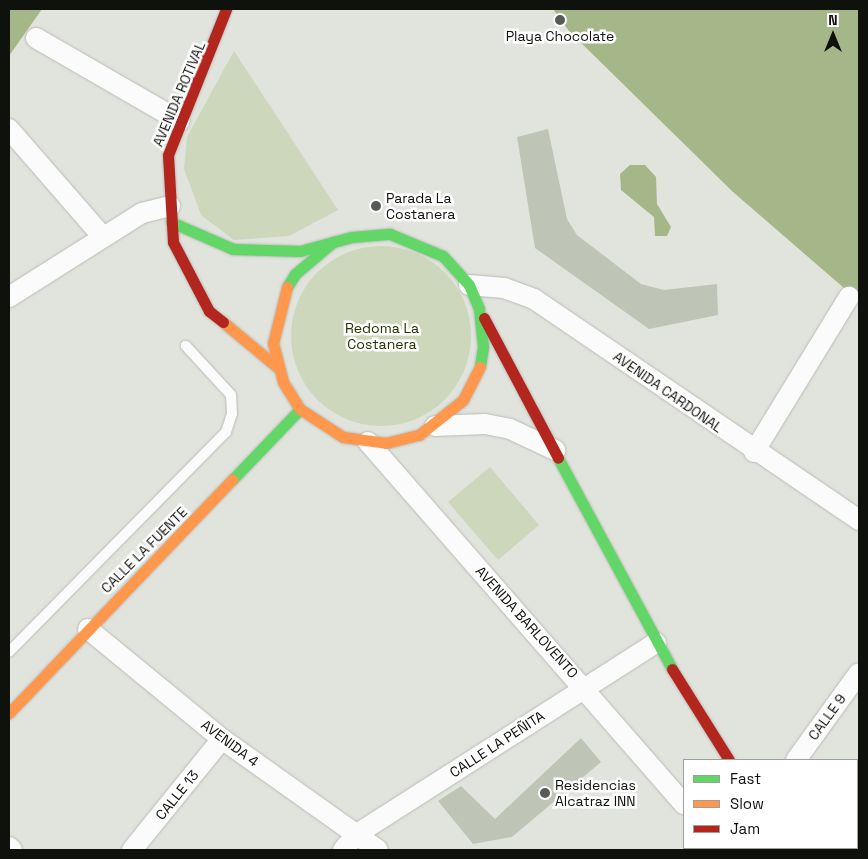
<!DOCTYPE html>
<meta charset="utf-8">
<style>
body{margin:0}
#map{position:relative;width:868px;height:859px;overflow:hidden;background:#e0e4dc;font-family:"Space Grotesk",sans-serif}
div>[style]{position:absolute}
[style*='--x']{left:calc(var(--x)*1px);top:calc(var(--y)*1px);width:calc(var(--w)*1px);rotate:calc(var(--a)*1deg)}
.green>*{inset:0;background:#ccd7bb}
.round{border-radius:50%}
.water>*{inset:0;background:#a5b688}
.building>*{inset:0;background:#bfc5b6}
.roads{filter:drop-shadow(0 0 1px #babcb7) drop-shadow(0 0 1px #babcb7)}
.lane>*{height:10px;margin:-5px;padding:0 5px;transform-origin:5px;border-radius:5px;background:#fafbfa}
.street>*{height:20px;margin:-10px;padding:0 10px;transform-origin:10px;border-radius:10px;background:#fafbfa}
.fast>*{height:11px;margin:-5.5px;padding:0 5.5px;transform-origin:5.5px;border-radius:5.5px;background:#63d668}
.slow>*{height:11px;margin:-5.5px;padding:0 5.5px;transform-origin:5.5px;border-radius:5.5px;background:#ff974d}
.jam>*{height:11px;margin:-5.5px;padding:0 5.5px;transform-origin:5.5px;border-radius:5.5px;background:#b3261e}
.dots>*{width:14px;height:14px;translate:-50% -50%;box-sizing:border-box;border:2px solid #fff;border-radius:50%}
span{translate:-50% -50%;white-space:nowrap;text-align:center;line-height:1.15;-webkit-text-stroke:5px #fff;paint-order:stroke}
.poi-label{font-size:14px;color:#0f110c}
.left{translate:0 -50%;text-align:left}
.street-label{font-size:14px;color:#0f110c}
.park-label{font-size:14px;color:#243201}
.frame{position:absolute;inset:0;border:10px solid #0f110c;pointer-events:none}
.legend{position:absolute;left:683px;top:759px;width:175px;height:90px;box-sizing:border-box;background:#fff;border:1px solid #9fa09e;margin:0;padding:6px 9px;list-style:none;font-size:15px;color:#0f110c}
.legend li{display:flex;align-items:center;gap:10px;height:25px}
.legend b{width:25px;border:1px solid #9fa09e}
.north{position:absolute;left:808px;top:10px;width:50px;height:50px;-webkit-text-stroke:4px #fff;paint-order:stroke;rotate:0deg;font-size:14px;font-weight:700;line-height:20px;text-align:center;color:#0f110c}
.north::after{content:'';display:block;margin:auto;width:18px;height:22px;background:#0f110c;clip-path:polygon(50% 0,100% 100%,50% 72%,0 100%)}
</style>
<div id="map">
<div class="green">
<i style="clip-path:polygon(234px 51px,338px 210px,289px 236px,234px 240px,201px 215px,184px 169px,187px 137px)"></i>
<i class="round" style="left:291px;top:246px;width:180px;height:180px"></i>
<i style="clip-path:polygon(490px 467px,539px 525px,498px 560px,448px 502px)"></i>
</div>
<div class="water">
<i style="clip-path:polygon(9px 9px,42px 9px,9px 56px)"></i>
<i style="clip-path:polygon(553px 9px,859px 9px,859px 301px,733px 192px,569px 31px)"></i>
<i style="clip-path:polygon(630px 165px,645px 165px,656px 177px,657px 204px,671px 227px,667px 236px,655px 236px,654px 217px,621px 190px,620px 174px)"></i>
</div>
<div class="building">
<i style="clip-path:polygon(548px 129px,567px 219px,577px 235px,641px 284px,664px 290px,717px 284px,718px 315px,649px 329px,535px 248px,517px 137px)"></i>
<i style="clip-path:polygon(581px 738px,601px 762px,512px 837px,473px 844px,438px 801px,461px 786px,495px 819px)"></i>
</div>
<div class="roads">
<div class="lane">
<i style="--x:9;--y:652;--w:309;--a:-45.4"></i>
<i style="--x:226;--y:432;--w:19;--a:-72"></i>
<i style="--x:232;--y:414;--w:19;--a:-93"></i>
<i style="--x:231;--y:395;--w:67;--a:-132.6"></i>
</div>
<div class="street">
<i style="--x:36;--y:38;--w:166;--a:30"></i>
<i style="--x:9;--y:129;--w:142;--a:49"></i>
<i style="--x:469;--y:285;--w:35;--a:5"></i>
<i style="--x:504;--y:288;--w:32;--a:20"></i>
<i style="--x:534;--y:299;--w:393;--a:34.2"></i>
<i style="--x:9;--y:297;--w:157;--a:-32.3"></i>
<i style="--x:142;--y:213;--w:29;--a:-14"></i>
<i style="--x:435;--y:426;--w:50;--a:-2.3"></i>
<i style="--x:485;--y:424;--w:25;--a:11"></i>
<i style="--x:510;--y:429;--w:50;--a:25"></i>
<i style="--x:368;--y:442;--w:481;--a:48.9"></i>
<i style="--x:754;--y:452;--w:182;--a:-58.5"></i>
<i style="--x:88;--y:629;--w:173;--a:39.4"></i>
<i style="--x:222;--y:739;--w:191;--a:35.4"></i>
<i style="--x:796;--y:760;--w:107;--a:-54.1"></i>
<i style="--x:9;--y:847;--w:4;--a:45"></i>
<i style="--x:722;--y:848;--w:3;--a:45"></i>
<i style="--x:797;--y:848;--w:3;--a:45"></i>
<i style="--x:132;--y:850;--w:143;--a:-51"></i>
<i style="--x:343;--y:850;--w:21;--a:-49"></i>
<i style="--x:357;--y:834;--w:355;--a:-32.6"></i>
</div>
<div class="fast">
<i style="--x:171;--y:222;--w:68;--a:23.5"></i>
<i style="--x:233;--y:249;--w:67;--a:1.7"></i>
<i style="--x:300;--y:251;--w:54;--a:-15.1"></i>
<i style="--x:352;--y:237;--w:38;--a:-5"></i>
<i style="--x:390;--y:234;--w:57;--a:22.5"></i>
<i style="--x:443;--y:256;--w:39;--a:48"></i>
<i style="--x:469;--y:285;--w:26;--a:67"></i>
<i style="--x:479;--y:309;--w:38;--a:84"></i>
<i style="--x:483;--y:347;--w:20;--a:99"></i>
<i style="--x:287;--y:287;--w:15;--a:-58"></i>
<i style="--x:295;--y:274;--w:50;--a:-40.1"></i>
<i style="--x:558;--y:458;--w:240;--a:61.6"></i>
<i style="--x:232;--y:480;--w:98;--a:-46.2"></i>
</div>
<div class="slow">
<i style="--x:287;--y:287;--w:58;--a:104"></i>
<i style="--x:273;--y:343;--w:40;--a:75.6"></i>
<i style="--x:283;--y:382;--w:32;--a:58"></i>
<i style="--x:300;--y:409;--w:51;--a:33.1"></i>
<i style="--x:343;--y:437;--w:43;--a:7.9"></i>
<i style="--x:386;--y:443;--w:34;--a:-14"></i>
<i style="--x:419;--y:435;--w:56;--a:-38.5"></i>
<i style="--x:463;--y:400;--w:37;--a:-63"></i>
<i style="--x:223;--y:322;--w:70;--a:39.8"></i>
<i style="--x:9;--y:713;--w:323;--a:-46.3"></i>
</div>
<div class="jam">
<i style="--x:484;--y:318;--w:158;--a:62.1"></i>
<i style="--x:223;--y:322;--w:18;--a:-142"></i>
<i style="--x:209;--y:311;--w:78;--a:-117.6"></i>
<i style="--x:173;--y:242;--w:87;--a:-93.3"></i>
<i style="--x:168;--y:155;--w:157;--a:-68.3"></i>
<i style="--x:672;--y:669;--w:107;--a:57.9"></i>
</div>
</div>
<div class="dots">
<i style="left:560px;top:20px;background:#585b55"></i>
<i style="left:376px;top:206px;background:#585b55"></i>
<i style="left:545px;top:793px;background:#585b55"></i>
</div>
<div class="poi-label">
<span style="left:560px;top:36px">Playa Chocolate</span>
<span class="left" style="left:386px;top:206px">Parada La<br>Costanera</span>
<span class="left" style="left:555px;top:793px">Residencias<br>Alcatraz INN</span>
</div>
<div class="street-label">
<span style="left:179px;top:94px;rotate:-67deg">AVENIDA ROTIVAL</span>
<span style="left:668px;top:392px;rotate:35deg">AVENIDA CARDONAL</span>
<span style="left:144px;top:550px;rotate:-45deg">CALLE LA FUENTE</span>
<span style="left:527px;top:622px;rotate:48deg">AVENIDA BARLOVENTO</span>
<span style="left:827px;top:717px;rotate:-54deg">CALLE 9</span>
<span style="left:230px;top:743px;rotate:37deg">AVENIDA 4</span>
<span style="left:497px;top:744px;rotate:-33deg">CALLE LA PEÑITA</span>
<span style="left:177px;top:795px;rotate:-51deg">CALLE 13</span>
</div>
<div class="park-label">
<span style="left:382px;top:336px">Redoma La<br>Costanera</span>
</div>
<div class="frame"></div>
<ul class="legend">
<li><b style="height:6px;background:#63d668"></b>Fast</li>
<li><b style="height:6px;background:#ff974d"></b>Slow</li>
<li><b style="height:6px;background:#b3261e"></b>Jam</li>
</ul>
<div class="north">N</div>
</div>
